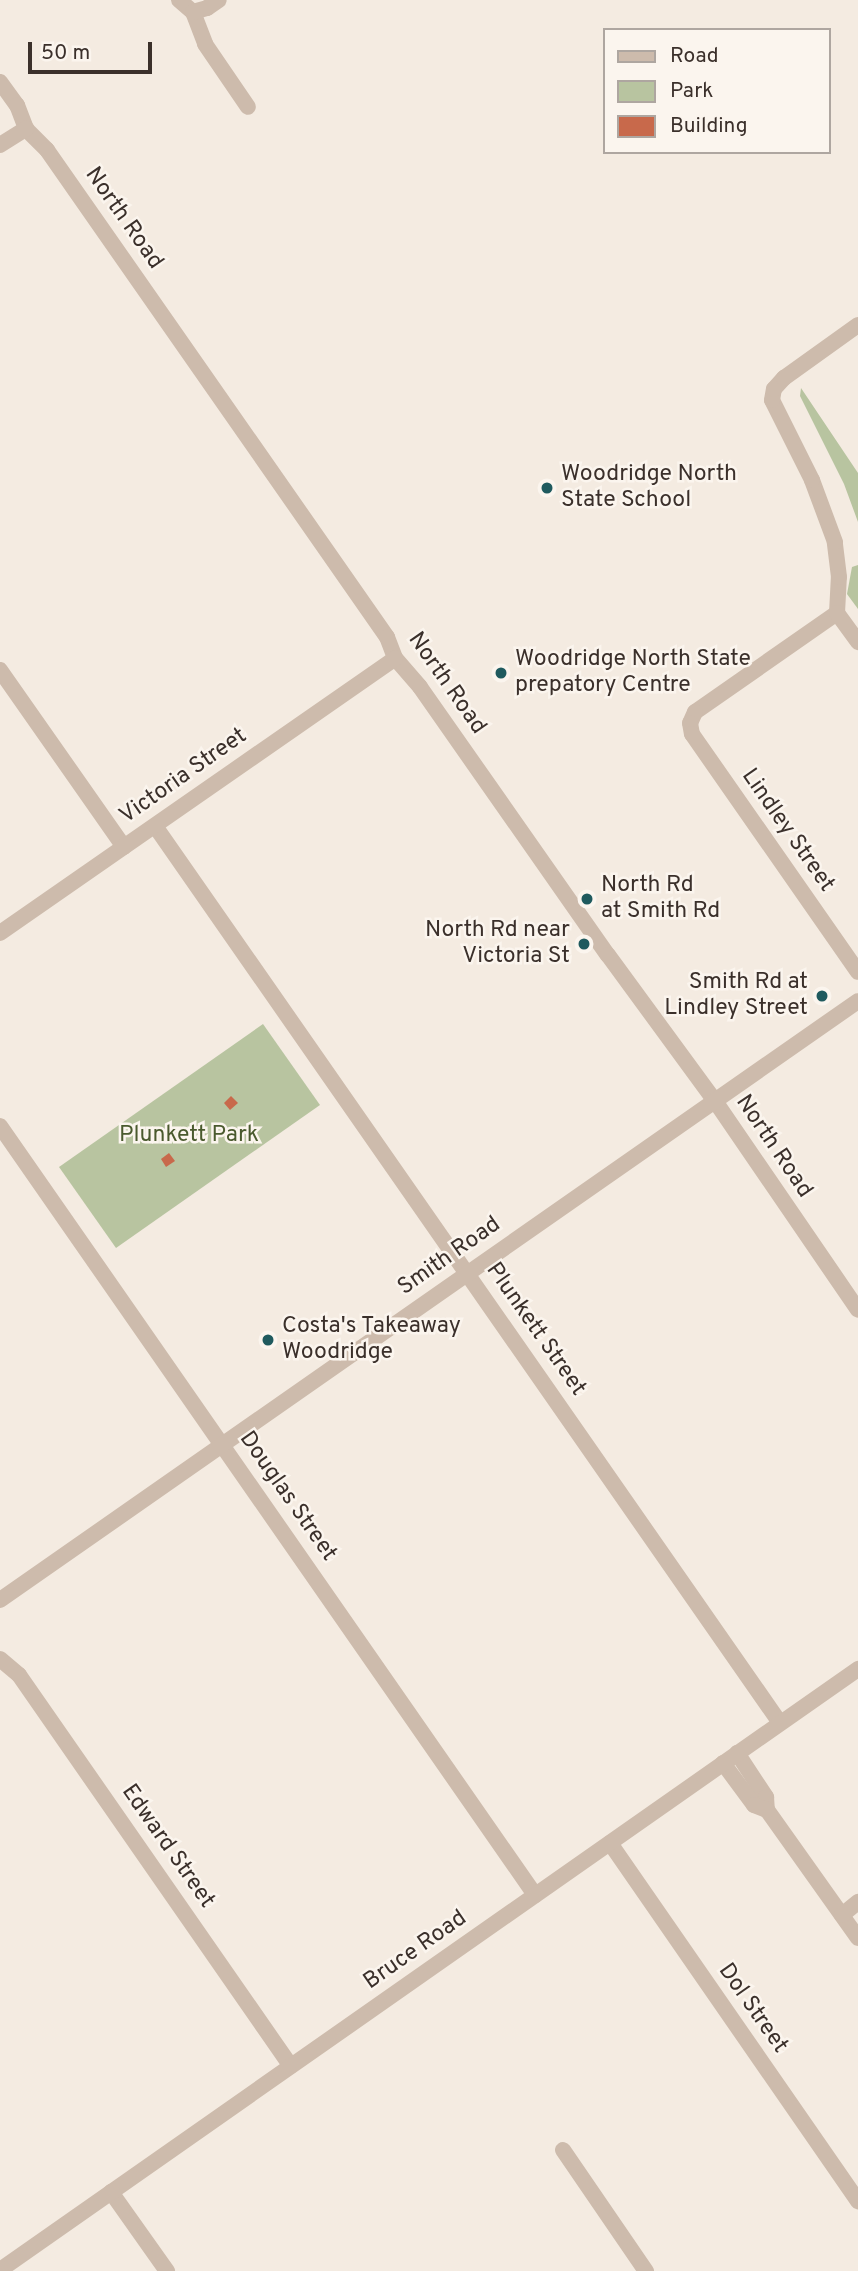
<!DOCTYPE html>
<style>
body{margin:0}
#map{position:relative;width:858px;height:2271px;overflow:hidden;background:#f4ebe1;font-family:Overpass,sans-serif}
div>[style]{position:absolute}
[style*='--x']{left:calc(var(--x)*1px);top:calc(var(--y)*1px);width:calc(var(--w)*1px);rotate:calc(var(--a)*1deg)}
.green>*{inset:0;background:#b8c4a0}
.building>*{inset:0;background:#c8694b}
.minor>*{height:16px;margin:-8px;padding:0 8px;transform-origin:8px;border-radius:8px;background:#cdbbac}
.dots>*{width:19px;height:19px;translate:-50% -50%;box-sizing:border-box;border:4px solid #fbf5ee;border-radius:50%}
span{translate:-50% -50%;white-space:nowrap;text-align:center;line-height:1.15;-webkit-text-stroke:5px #fbf5ee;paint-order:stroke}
.street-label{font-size:23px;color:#3b302b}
.poi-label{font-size:23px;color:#3b302b}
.left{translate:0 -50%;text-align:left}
.right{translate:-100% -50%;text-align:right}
.park-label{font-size:23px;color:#4a5a2e}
.legend{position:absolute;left:603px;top:28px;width:228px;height:126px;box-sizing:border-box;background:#fbf5ee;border:2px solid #aea6a0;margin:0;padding:9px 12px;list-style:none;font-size:21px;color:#3b302b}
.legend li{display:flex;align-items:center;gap:14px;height:35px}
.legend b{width:35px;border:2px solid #aea6a0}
.scale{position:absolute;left:28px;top:42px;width:124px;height:32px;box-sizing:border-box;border:4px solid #3b302b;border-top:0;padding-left:9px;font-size:21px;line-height:24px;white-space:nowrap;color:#3b302b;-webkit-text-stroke:5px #fbf5ee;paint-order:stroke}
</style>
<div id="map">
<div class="green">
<i style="clip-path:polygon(801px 388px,858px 473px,858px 522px,844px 484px,800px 396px)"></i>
<i style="clip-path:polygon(858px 565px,858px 609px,847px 594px,852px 567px)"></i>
<i style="clip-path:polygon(263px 1024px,320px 1105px,116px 1248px,59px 1167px)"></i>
</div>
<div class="building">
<i style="clip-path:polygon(231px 1096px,238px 1103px,230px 1110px,224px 1103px)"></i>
<i style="clip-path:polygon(169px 1153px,175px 1161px,166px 1167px,161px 1159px)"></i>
</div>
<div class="minor">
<i style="--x:179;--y:0;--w:18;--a:41"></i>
<i style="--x:193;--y:12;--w:34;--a:69"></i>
<i style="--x:205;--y:44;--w:76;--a:55.7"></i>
<i style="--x:193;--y:12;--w:15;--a:-16"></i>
<i style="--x:207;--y:8;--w:14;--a:-34"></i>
<i style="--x:0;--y:82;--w:29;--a:54"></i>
<i style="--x:17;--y:105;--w:26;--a:69"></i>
<i style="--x:26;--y:129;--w:30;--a:45"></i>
<i style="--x:47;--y:150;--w:594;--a:55.08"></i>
<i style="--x:387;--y:637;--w:22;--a:69"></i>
<i style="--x:395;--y:658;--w:38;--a:49"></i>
<i style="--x:420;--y:687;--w:327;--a:55"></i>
<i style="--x:608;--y:955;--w:181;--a:53.8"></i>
<i style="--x:715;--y:1101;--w:253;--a:55.6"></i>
<i style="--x:0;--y:145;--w:31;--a:-32"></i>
<i style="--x:837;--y:613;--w:173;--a:145.1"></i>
<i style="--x:695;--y:712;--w:12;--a:114"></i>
<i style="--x:690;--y:723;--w:11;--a:80"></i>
<i style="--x:692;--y:734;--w:290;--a:55.1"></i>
<i style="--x:837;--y:613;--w:36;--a:-87"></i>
<i style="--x:839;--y:577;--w:35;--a:-97"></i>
<i style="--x:835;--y:542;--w:66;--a:-110.4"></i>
<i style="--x:812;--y:480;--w:89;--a:-116.6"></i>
<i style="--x:772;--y:400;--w:11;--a:-80"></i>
<i style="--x:774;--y:389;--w:15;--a:-48"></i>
<i style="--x:784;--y:378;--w:91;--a:-35.6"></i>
<i style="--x:837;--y:613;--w:36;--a:54"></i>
<i style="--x:0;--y:670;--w:216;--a:55"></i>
<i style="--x:155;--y:826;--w:1093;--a:55.13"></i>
<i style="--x:0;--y:933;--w:481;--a:-34.8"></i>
<i style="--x:0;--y:1126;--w:937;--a:55.17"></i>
<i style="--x:0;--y:1600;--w:1046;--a:-34.92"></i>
<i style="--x:0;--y:1659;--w:25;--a:40"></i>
<i style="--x:19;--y:1675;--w:476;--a:55.2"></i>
<i style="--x:737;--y:1753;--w:53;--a:56.6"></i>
<i style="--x:766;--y:1797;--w:13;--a:86"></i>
<i style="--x:767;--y:1810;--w:157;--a:54.6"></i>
<i style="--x:723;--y:1763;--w:52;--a:53.6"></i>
<i style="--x:754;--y:1805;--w:14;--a:21"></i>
<i style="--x:610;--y:1843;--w:436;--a:55.3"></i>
<i style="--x:842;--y:1915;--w:21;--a:-39"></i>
<i style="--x:563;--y:2150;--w:147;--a:55.6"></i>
<i style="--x:111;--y:2192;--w:97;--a:54.7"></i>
<i style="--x:0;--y:2270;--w:1048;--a:-35.01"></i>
</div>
<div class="dots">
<i style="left:547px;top:488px;background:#1f5a5e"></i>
<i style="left:501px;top:673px;background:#1f5a5e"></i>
<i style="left:587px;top:899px;background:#1f5a5e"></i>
<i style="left:584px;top:944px;background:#1f5a5e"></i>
<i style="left:822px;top:996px;background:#1f5a5e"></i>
<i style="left:268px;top:1340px;background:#1f5a5e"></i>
</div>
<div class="street-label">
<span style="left:123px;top:219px;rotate:55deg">North Road</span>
<span style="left:446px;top:684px;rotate:55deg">North Road</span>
<span style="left:184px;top:777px;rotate:-35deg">Victoria Street</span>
<span style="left:787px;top:831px;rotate:55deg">Lindley Street</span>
<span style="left:773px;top:1147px;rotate:56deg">North Road</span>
<span style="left:450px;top:1257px;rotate:-35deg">Smith Road</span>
<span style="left:535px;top:1330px;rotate:55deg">Plunkett Street</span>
<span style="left:287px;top:1497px;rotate:55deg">Douglas Street</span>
<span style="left:167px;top:1847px;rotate:55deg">Edward Street</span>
<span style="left:416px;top:1951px;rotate:-35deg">Bruce Road</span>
<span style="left:752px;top:2009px;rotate:55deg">Dol Street</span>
</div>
<div class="poi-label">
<span class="left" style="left:561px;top:488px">Woodridge North<br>State School</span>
<span class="left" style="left:515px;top:673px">Woodridge North State<br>prepatory Centre</span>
<span class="left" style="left:601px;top:899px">North Rd<br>at Smith Rd</span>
<span class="right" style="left:570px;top:944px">North Rd near<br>Victoria St</span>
<span class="right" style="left:808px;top:996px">Smith Rd at<br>Lindley Street</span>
<span class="left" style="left:282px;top:1340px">Costa's Takeaway<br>Woodridge</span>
</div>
<div class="park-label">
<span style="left:189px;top:1136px">Plunkett Park</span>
</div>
<ul class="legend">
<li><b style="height:9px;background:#cdbbac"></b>Road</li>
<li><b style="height:19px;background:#b8c4a0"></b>Park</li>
<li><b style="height:19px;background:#c8694b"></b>Building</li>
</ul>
<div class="scale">50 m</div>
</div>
